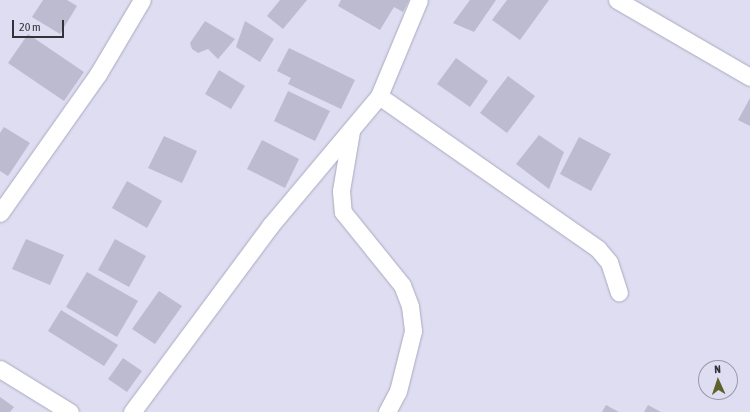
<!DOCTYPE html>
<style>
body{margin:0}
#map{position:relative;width:750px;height:412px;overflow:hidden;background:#deddf2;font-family:"Asap Condensed",sans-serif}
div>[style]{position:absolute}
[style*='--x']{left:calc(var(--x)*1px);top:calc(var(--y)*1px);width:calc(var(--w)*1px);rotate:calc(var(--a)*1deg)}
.building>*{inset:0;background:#bcbbcf}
.roads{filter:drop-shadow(0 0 1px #aaa9bd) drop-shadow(0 0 1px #aaa9bd)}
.minor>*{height:17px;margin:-8.5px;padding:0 8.5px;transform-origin:8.5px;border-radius:8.5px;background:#fff}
span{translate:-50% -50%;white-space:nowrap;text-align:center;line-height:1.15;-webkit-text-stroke:3px #deddf2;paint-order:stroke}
.north{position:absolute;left:698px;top:360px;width:40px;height:40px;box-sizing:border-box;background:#deddf2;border:1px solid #9a99a8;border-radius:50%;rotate:357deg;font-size:11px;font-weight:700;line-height:16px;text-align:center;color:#33323a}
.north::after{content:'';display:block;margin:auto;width:14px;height:18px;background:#60602d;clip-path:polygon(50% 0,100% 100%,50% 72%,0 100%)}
.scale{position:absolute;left:12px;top:20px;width:52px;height:18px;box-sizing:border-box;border:2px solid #33323a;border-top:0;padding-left:5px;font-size:12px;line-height:14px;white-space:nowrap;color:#33323a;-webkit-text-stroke:3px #deddf2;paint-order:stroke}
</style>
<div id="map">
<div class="building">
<i style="clip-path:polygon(43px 0,67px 0,77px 6px,60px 34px,32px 17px)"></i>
<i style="clip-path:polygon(280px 0,307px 0,283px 29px,267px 16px)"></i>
<i style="clip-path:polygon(341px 0,409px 0,403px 12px,394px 7px,380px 30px,338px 6px)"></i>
<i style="clip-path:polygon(470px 0,496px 0,474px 32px,453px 23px)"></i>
<i style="clip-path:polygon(507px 0,549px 0,520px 40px,492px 20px)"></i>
<i style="clip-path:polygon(205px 21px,235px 39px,218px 59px,208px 49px,198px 53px,192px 49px,190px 43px)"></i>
<i style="clip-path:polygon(245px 21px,274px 39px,260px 62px,236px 47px)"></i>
<i style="clip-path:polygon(28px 34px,84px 72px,64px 101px,8px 63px)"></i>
<i style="clip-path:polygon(289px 48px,355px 80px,341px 109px,288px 84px,291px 78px,277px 71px)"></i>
<i style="clip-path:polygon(456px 58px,488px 81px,470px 107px,437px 84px)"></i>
<i style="clip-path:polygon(219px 70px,245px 86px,231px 109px,205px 94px)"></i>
<i style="clip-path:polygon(508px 76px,535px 96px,507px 133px,480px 113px)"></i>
<i style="clip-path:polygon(288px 91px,330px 111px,315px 141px,274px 121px)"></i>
<i style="clip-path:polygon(750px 98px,750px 126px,738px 120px)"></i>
<i style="clip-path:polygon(4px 127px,30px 143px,8px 176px,0 171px,0 133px)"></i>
<i style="clip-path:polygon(539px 135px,564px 152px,549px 189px,516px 164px)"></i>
<i style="clip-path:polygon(164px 136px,197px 151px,182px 183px,148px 168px)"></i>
<i style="clip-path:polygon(579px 137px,611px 154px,591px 191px,560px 174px)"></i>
<i style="clip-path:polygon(262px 140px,299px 159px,285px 188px,247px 169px)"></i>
<i style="clip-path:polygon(127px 181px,162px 201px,147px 228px,112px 208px)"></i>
<i style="clip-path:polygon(26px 239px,64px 255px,50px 285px,12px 269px)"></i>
<i style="clip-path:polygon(115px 239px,146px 256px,129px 287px,98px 270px)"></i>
<i style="clip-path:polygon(87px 272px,138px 301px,117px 337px,66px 307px)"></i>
<i style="clip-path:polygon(159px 291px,182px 306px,155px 344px,132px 329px)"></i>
<i style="clip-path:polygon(61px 310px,118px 345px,104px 366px,48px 331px)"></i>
<i style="clip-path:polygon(123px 358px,142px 371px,127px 392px,108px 379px)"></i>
<i style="clip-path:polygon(0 397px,14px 407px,10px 412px,0 412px)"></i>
<i style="clip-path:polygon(606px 405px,619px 412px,602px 412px)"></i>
<i style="clip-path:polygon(648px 405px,661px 412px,644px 412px)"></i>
</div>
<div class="roads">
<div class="minor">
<i style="--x:617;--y:0;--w:154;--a:30.1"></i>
<i style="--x:379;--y:96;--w:267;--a:34.9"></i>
<i style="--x:598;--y:249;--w:17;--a:50"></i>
<i style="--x:609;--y:262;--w:32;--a:72"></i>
<i style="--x:351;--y:131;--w:61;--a:99.5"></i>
<i style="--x:341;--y:191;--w:21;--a:85"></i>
<i style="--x:343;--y:212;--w:94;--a:51.1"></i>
<i style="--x:402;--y:285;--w:22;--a:69"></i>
<i style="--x:410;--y:306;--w:25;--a:83"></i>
<i style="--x:413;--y:331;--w:62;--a:104"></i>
<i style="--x:398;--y:391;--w:24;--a:118"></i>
<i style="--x:0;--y:213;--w:170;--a:-54.8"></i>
<i style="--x:98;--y:74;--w:86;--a:-59.3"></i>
<i style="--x:0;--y:369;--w:82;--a:31.6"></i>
<i style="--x:132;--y:412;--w:232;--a:-53.4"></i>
<i style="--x:270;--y:226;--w:170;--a:-50"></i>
<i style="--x:379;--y:96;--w:104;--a:-67.4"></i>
</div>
</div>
<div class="north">N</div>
<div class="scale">20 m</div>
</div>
